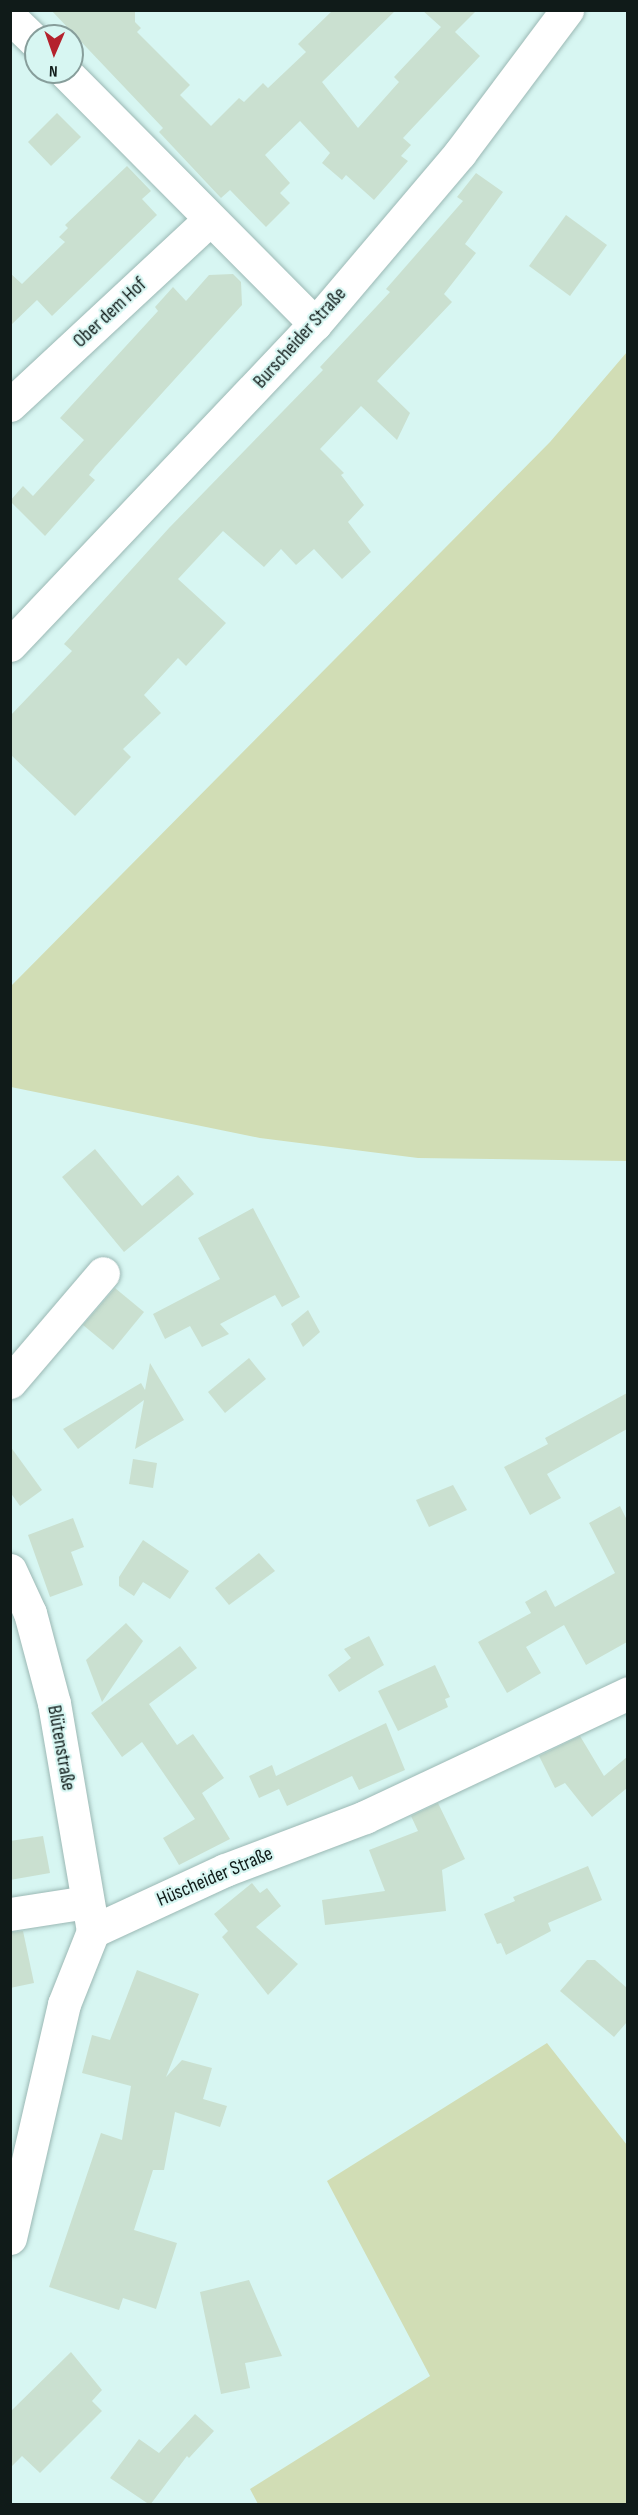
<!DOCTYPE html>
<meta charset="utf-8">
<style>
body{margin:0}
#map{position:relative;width:638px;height:2515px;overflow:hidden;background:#d7f6f2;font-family:"Sofia Sans Condensed",sans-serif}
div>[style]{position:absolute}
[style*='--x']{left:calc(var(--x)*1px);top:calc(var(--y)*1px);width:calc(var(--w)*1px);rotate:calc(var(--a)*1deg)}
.green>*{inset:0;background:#d1ddb5}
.building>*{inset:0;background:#cae0d0}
.roads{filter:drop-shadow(0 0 2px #9bb8b4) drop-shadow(0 0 2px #9bb8b4)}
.minor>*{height:33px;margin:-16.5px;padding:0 16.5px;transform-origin:16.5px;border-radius:16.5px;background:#fff}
.major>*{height:33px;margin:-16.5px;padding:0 16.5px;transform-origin:16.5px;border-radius:16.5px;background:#fff}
span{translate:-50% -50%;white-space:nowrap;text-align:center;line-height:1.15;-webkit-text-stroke:4.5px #d7f6f2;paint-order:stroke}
.street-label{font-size:20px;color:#101b19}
.frame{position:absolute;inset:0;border:12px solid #101b19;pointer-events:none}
.north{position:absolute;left:24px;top:24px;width:60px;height:60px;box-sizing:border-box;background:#d7f6f2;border:2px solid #879e9b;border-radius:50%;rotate:182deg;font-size:16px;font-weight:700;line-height:24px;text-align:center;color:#101b19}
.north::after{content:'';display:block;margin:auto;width:21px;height:27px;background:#b4222d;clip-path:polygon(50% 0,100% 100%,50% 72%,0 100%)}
</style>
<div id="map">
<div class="green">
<i style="clip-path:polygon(627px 352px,627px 1161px,418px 1158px,260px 1138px,11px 1087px,11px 986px,550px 442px)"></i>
<i style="clip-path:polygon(547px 2043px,627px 2145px,627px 2504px,258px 2504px,250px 2489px,430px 2376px,327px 2181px)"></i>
</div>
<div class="building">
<i style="clip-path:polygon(51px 10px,135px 10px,135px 22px,141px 28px,137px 32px,190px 85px,180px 95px,211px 126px,239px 98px,244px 102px,263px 83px,268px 88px,306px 52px,298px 44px,333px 10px,396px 10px,322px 82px,358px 128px,399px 82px,394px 77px,441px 27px,422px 10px,477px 10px,455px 32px,480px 56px,403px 138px,411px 145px,401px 156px,408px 161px,374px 200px,346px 175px,342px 180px,322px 163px,330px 153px,300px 121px,265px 155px,290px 183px,280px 193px,290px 203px,266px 227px,230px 190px,221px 198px,159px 132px,163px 128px)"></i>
<i style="clip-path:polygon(57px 113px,81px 137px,51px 166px,28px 142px)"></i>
<i style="clip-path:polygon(127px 166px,151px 191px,142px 199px,157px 215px,52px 316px,37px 300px,10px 326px,10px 273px,22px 284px,65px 242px,59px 237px,68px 228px,65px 225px)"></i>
<i style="clip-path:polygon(476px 173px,503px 192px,465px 244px,476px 253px,444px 294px,452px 302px,377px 381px,410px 413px,397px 440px,361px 406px,320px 449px,344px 473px,341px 475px,364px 505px,348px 522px,371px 552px,342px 579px,314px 549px,296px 565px,281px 549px,264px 567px,223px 531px,178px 579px,226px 623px,186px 666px,178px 658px,144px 695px,161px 713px,123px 749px,131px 757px,75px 816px,10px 754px,10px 716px,72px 651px,64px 644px,169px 528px,323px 370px,320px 367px,390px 292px,386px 289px,463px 201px,457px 197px)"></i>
<i style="clip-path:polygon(566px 215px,607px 245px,570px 296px,529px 266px)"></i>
<i style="clip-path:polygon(233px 274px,241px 282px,242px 305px,95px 467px,89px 475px,95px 480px,45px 536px,10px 501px,23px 486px,33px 496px,84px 440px,60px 418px,158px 311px,155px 307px,173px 287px,186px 301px,209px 275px)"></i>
<i style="clip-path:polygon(95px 1149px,142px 1206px,178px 1175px,194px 1194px,124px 1252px,62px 1177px)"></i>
<i style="clip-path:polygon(253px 1208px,300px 1297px,282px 1307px,275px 1295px,220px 1324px,229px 1334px,202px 1347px,190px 1326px,165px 1339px,153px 1314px,220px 1279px,198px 1238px)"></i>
<i style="clip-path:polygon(115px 1288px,144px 1312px,113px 1350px,83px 1325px)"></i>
<i style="clip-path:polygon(308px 1310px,320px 1332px,303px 1347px,291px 1324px)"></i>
<i style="clip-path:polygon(249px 1358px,266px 1379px,225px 1413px,208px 1392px)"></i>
<i style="clip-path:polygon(150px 1363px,184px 1420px,135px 1449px,144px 1400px,78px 1449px,63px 1429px,141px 1383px,145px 1390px)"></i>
<i style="clip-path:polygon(627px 1393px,627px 1429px,547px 1474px,561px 1498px,530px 1515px,504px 1467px,548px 1444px,545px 1438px)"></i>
<i style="clip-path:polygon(10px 1446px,42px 1490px,20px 1506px,10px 1492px)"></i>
<i style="clip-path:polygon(133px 1459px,157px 1463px,153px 1488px,129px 1484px)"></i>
<i style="clip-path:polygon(453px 1485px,467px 1510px,429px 1527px,416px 1500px)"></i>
<i style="clip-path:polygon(620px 1506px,627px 1520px,627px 1642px,586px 1665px,564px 1625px,526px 1647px,541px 1673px,507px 1693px,478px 1642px,531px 1613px,525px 1602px,546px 1590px,555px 1607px,615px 1573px,589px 1523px)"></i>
<i style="clip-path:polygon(73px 1518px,84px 1547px,71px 1552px,83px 1585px,50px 1597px,28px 1535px)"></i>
<i style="clip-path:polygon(143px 1540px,189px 1571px,170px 1599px,143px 1582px,134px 1596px,119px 1586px,119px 1577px)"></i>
<i style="clip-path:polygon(259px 1553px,275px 1571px,229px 1605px,215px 1588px)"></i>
<i style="clip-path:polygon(126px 1623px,143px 1641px,102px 1702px,86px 1660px)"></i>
<i style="clip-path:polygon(369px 1636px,384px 1665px,339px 1692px,328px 1675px,351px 1658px,344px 1649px)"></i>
<i style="clip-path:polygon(180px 1646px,197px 1668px,149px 1704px,177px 1745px,193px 1734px,224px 1778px,202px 1793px,230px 1839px,179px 1865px,163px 1838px,195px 1819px,142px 1742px,122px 1757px,91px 1713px)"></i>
<i style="clip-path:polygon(435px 1665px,450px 1697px,445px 1699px,448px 1707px,398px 1731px,378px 1691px)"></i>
<i style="clip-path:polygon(386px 1723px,405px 1770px,359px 1790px,352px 1776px,287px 1806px,279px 1789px,259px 1798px,249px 1776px,272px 1765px,276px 1776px)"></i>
<i style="clip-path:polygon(580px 1736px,604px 1776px,627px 1757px,627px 1788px,592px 1817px,565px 1783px,555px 1788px,539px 1756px)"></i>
<i style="clip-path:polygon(438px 1803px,465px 1859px,442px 1870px,446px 1911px,325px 1925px,322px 1900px,385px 1891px,369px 1850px,418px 1831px,411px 1816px)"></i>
<i style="clip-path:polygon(43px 1836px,50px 1873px,10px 1880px,10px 1841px)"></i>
<i style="clip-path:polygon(588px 1866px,602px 1900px,548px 1923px,551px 1931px,506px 1955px,501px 1943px,497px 1944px,484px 1914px,515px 1901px,513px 1897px)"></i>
<i style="clip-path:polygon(252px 1883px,260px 1893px,267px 1888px,281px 1906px,256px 1927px,298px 1964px,268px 1995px,222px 1937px,228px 1931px,214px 1914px)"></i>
<i style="clip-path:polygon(23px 1931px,34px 1983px,10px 1988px,10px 1932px)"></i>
<i style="clip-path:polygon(587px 1960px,595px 1960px,627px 1988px,627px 2022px,614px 2037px,560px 1991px)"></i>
<i style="clip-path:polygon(137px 1970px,199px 1994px,166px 2077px,182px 2060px,212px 2068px,203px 2099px,227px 2106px,220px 2127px,175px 2112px,164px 2170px,153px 2170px,134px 2230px,177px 2243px,156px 2309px,123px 2298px,119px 2310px,49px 2287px,101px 2133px,122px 2140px,131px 2086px,82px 2073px,92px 2035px,110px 2040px)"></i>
<i style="clip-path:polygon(249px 2280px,282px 2356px,245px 2363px,250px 2388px,221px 2394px,200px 2292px)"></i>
<i style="clip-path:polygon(71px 2352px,102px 2390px,92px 2401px,102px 2411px,40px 2473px,22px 2456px,10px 2468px,10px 2412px)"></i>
<i style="clip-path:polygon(195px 2414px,214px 2431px,189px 2458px,187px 2456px,150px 2505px,110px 2478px,139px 2439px,159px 2453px)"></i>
</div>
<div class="roads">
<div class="minor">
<i style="--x:10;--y:17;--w:36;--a:44"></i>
<i style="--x:65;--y:72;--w:355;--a:45.2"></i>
<i style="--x:10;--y:405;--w:272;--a:-42.9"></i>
<i style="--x:10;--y:1382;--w:143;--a:-49.5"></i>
<i style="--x:10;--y:1570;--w:47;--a:65.1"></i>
<i style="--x:30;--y:1613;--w:93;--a:75.1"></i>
<i style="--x:54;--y:1703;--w:231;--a:80.3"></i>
<i style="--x:10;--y:1914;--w:78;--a:-8.9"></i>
<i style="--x:10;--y:2238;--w:240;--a:-77"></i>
<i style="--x:64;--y:2004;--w:79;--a:-68.3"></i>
<i style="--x:93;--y:1931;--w:145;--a:-24.8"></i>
<i style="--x:225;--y:1870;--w:150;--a:-20.7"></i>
<i style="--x:365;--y:1817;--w:291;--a:-25.2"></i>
</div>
<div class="major">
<i style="--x:10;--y:645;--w:443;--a:-46.5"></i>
<i style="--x:315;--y:324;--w:224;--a:-49.7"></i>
<i style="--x:460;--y:153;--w:179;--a:-53.2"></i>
</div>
</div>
<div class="street-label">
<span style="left:110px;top:313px;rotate:-43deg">Ober dem Hof</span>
<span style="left:300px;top:338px;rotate:-48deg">Burscheider Straße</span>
<span style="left:61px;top:1748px;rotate:80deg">Blütenstraße</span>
<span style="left:215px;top:1877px;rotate:-23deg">Hüscheider Straße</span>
</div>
<div class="frame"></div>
<div class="north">N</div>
</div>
